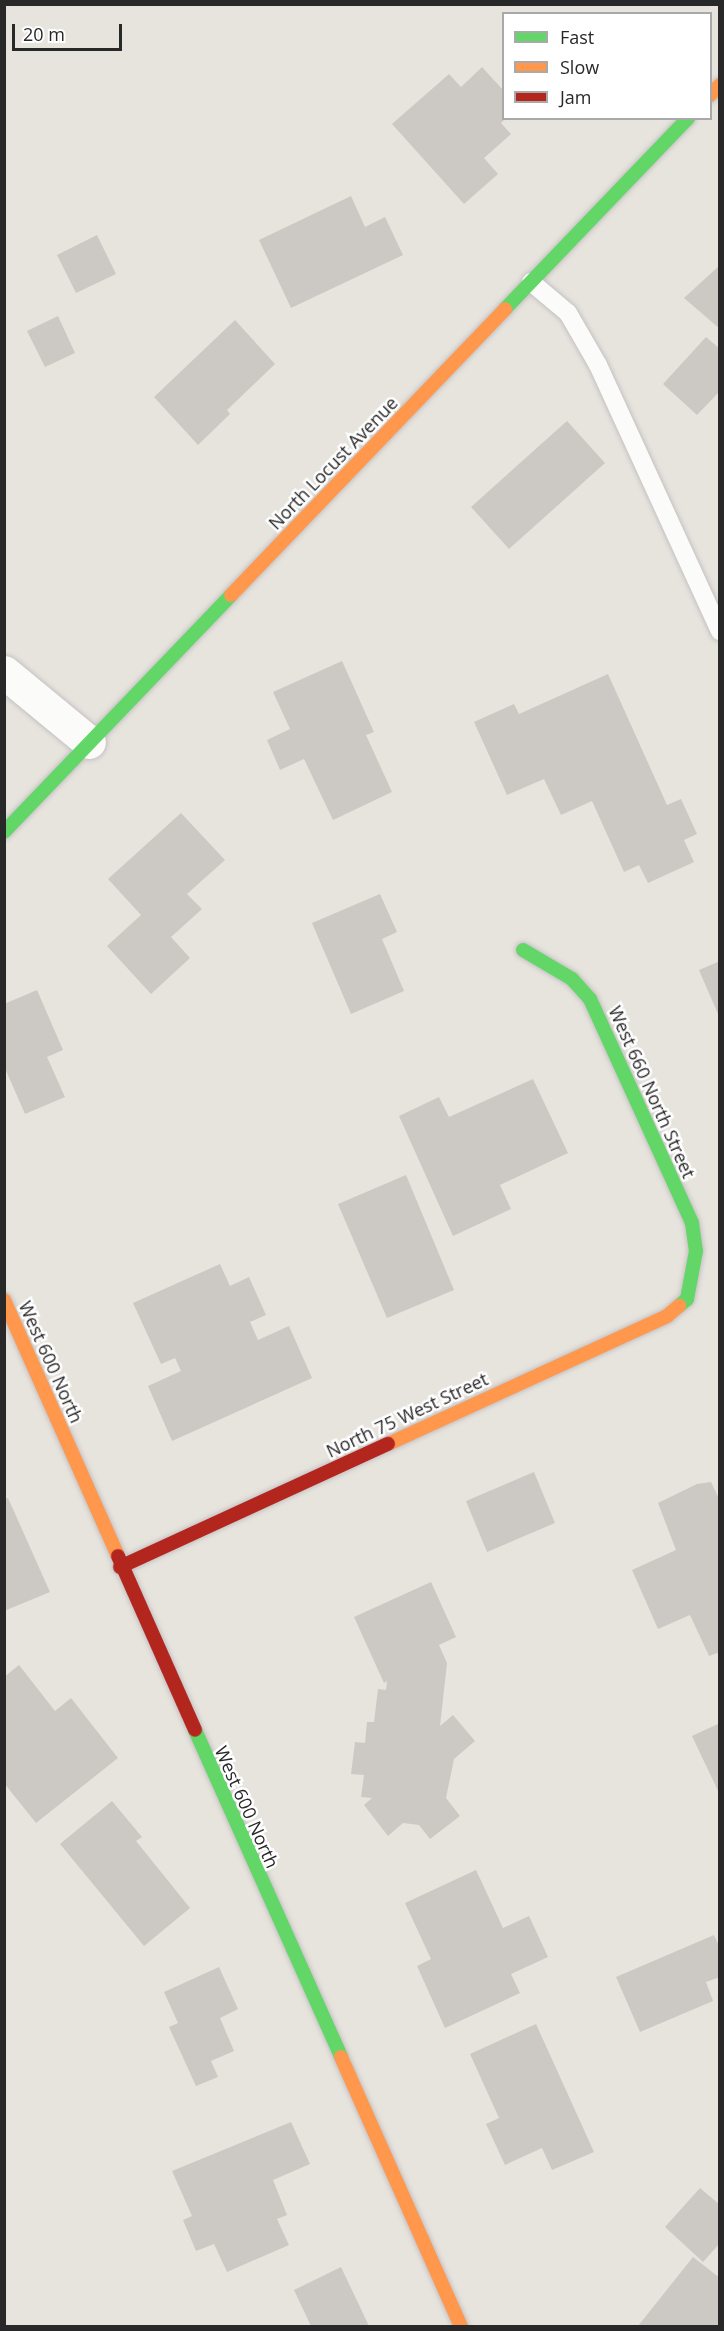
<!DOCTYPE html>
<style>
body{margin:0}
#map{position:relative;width:724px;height:2331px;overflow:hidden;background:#e7e3dd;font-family:"Open Sans",sans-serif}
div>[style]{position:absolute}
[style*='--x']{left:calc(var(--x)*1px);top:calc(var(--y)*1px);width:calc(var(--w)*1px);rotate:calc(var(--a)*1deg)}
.building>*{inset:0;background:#ccc9c4}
.roads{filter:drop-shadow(0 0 2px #c4c2c3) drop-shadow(0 0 2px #c4c2c3)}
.lane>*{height:18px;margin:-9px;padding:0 9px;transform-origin:9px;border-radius:9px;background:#fbfbfa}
.street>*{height:33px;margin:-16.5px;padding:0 16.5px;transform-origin:16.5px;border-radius:16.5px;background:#fbfbfa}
.fast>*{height:14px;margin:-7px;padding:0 7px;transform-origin:7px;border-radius:7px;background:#63d668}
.slow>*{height:14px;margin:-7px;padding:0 7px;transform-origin:7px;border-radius:7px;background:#ff974d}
.jam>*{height:14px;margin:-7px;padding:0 7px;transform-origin:7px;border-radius:7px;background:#b3261e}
span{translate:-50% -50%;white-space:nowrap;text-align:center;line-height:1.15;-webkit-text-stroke:5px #fff;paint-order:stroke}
.street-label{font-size:18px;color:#282828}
.frame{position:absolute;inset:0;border:6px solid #282828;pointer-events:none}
.legend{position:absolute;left:502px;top:12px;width:210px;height:108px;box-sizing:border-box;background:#fff;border:2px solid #a9a9a9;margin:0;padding:8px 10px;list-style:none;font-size:18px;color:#282828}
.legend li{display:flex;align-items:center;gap:12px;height:30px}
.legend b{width:30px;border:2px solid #a9a9a9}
.scale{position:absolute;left:12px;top:24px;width:110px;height:27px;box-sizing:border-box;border:3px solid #282828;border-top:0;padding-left:8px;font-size:18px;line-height:21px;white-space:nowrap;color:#282828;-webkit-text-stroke:4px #fff;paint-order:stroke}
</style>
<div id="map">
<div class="building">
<i style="clip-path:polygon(482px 67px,504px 91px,506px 118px,501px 123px,511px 134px,484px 158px,498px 174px,464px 204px,392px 124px,449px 74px,461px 87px)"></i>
<i style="clip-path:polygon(351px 196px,365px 227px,385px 217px,403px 255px,291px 308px,259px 240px)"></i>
<i style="clip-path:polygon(97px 235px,116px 274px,76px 293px,57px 255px)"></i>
<i style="clip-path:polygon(720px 265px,720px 329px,684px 298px)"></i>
<i style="clip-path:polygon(58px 316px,75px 353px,45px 367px,27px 331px)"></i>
<i style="clip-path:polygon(235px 320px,275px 364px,227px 410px,230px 414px,198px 445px,154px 397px)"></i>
<i style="clip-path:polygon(706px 337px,720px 349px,720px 391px,697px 415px,663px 384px)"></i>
<i style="clip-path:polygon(567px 421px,605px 463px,509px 549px,471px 507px)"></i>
<i style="clip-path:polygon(342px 661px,374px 732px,366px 735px,392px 792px,333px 820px,304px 759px,280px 770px,267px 740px,290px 729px,273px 692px)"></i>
<i style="clip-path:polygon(608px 674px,667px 805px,681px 799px,697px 834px,684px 840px,694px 862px,648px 883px,639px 865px,624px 872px,592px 801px,561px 815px,544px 779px,507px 795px,474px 722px,514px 704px,519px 714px)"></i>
<i style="clip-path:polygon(181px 813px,225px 860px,187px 894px,202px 909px,171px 937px,190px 958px,151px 994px,107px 946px,141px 915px,108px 879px)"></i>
<i style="clip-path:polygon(380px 894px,397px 932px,382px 939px,404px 991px,351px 1014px,312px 923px)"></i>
<i style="clip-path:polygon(720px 961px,720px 1013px,718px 1014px,699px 970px)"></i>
<i style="clip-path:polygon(37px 990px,63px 1050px,47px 1057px,65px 1097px,25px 1114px,4px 1066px,4px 1004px)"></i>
<i style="clip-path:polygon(533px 1079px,568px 1153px,500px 1185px,511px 1209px,453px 1236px,399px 1116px,439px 1097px,449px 1117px)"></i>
<i style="clip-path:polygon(406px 1175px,454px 1290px,387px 1318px,338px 1204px)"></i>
<i style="clip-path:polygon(220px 1264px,230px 1286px,249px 1277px,266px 1315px,250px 1322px,258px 1340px,289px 1326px,312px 1378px,172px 1441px,148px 1386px,181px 1371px,175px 1358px,161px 1364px,133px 1303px)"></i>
<i style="clip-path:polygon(534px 1472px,555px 1523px,487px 1552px,466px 1501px)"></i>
<i style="clip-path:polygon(711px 1482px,720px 1501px,720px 1652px,709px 1656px,690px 1615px,658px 1629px,632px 1570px,676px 1550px,658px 1503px,697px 1484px)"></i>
<i style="clip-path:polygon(8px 1498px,50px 1592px,4px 1611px,4px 1499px)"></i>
<i style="clip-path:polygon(431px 1582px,456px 1637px,439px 1645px,447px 1663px,440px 1726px,453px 1715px,475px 1741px,454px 1759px,446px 1798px,460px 1816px,430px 1839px,419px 1825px,403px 1823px,388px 1836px,364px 1805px,372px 1798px,361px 1797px,364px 1775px,351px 1774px,355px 1742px,365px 1743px,367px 1722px,374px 1722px,378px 1689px,386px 1690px,387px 1681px,384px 1683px,354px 1617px)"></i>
<i style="clip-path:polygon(19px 1665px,55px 1711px,71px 1698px,118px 1758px,36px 1823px,4px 1783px,4px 1677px)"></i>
<i style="clip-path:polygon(720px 1723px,720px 1795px,692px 1736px)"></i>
<i style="clip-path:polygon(112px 1801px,142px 1837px,136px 1841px,190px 1908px,144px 1946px,60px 1844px)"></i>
<i style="clip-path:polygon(476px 1870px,503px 1928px,529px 1916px,548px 1957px,511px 1974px,520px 1993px,445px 2028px,417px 1966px,431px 1959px,405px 1903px)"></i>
<i style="clip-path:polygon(714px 1935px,720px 1948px,720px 1977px,706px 1982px,713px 2001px,640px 2032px,616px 1977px)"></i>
<i style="clip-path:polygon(219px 1967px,238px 2009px,220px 2018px,234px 2051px,211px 2061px,218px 2077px,196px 2086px,169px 2027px,178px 2023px,164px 1992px)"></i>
<i style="clip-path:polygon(536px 2024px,594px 2152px,552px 2170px,542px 2148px,505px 2165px,486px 2124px,499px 2118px,470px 2054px)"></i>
<i style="clip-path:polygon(291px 2122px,310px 2164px,273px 2180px,287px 2215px,277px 2219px,289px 2245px,227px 2272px,214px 2244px,196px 2251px,183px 2220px,192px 2216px,172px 2171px)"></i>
<i style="clip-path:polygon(700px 2188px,720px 2205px,720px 2243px,703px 2262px,665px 2227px)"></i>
<i style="clip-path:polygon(693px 2257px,720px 2278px,719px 2326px,638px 2326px)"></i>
<i style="clip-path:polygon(341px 2267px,369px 2326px,311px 2326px,294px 2290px)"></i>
</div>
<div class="roads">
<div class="lane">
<i style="--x:531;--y:282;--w:48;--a:40"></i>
<i style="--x:568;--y:313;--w:60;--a:60"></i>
<i style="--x:598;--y:365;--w:293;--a:65.4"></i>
</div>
<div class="street">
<i style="--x:4;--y:672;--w:110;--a:39.5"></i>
</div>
<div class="fast">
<i style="--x:505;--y:309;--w:265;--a:-46.2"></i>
<i style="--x:4;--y:832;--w:328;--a:-46.2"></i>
<i style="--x:523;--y:950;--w:57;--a:30.6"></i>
<i style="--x:572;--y:979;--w:27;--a:48"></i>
<i style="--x:590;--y:999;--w:246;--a:65.5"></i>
<i style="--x:692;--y:1223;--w:28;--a:82"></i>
<i style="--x:696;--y:1251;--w:49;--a:100.6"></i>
<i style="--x:687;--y:1299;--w:11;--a:139"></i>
<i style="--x:195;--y:1730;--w:358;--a:65.9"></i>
</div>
<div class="slow">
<i style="--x:710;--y:95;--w:14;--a:-45"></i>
<i style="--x:231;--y:595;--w:396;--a:-46.2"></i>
<i style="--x:4;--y:1300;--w:280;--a:66"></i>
<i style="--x:388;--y:1444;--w:307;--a:-24.6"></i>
<i style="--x:667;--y:1316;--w:16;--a:-40"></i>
<i style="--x:341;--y:2057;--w:295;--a:66"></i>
</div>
<div class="jam">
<i style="--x:118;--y:1556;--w:190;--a:66.1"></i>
<i style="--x:120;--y:1567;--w:295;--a:-24.7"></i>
</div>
</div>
<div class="street-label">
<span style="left:333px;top:463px;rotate:-46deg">North Locust Avenue</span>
<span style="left:652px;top:1092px;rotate:66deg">West 660 North Street</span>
<span style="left:51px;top:1362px;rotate:66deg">West 600 North</span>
<span style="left:407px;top:1415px;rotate:-25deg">North 75 West Street</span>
<span style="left:247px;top:1807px;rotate:66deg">West 600 North</span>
</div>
<div class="frame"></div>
<ul class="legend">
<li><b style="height:8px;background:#63d668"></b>Fast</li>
<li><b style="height:8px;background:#ff974d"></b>Slow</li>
<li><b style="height:8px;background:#b3261e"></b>Jam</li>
</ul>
<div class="scale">20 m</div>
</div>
